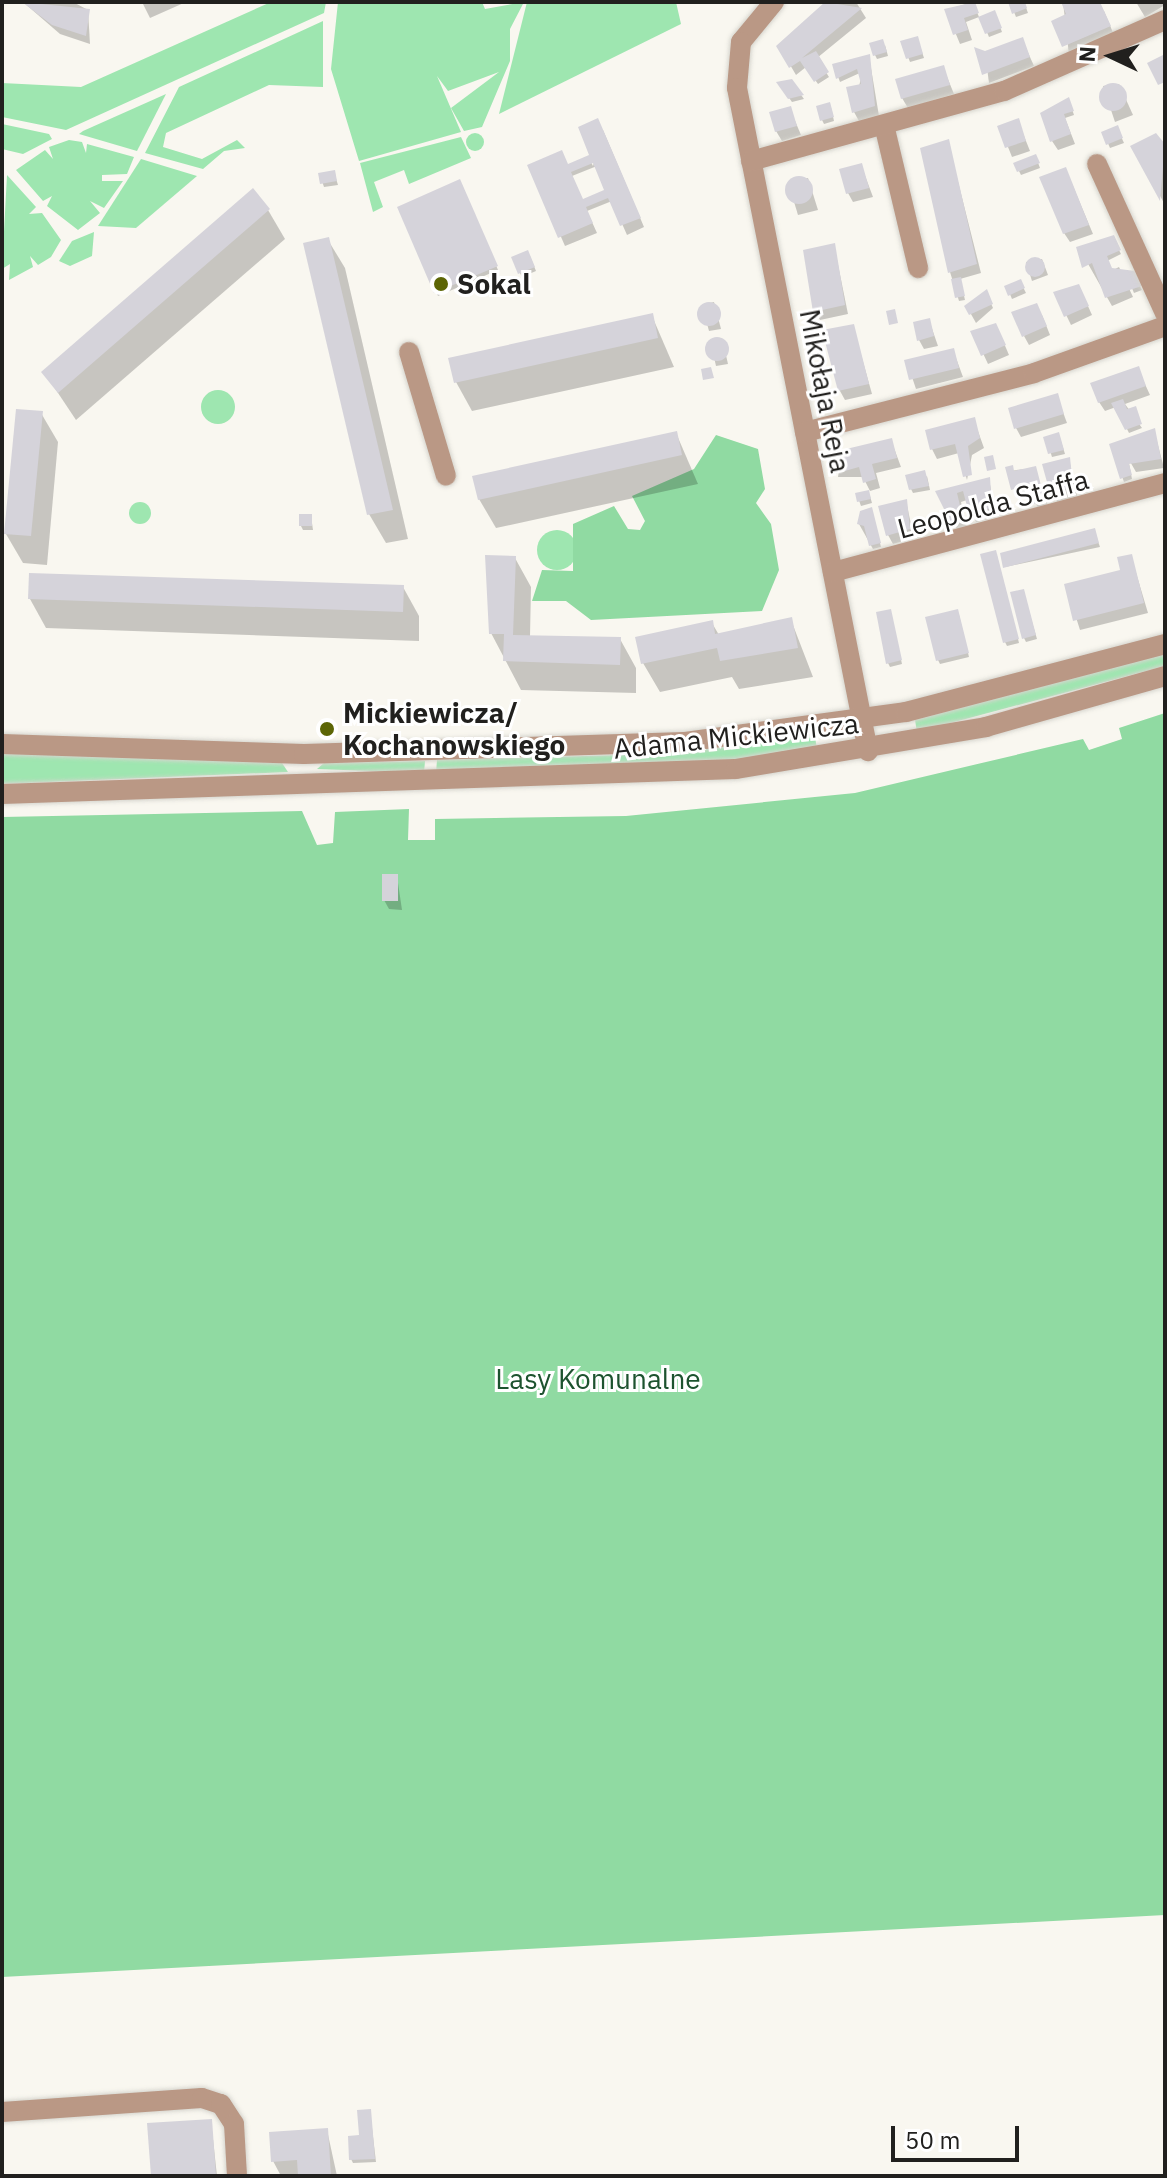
<!DOCTYPE html>
<meta charset="utf-8">
<style>
body{margin:0}
#map{position:relative;width:1167px;height:2178px;overflow:hidden;background:#f9f7f0;font-family:"IBM Plex Sans",sans-serif}
div>[style]{position:absolute}
[style*='--x']{left:calc(var(--x)*1px);top:calc(var(--y)*1px);width:calc(var(--w)*1px);rotate:calc(var(--a)*1deg)}
.green>*{inset:0;background:#9ee6b0}
.round{border-radius:50%}
.forest>*{inset:0;background:#90daa2}
.shadow>*{inset:0;background:#0003}
.building>*{inset:0;background:#d5d3da}
.roads{filter:drop-shadow(0 0 2px #d6d5ce) drop-shadow(0 0 2px #d6d5ce)}
.minor>*{height:20px;margin:-10px;padding:0 10px;transform-origin:10px;border-radius:10px;background:#ba9885}
.dots>*{width:22px;height:22px;translate:-50% -50%;box-sizing:border-box;border:4px solid #fff;border-radius:50%}
span{translate:-50% -50%;white-space:nowrap;text-align:center;line-height:1.15;-webkit-text-stroke:6px #fff;paint-order:stroke}
.poi-label{font-size:28px;color:#21201e;font-weight:700}
.left{translate:0 -50%;text-align:left}
.street-label{font-size:28px;color:#21201e}
.park-label{font-size:28px;color:#1d532f}
.frame{position:absolute;inset:0;border:4px solid #21201e;pointer-events:none}
.north{position:absolute;left:1071px;top:16px;width:80px;height:80px;-webkit-text-stroke:6px #fff;paint-order:stroke;rotate:274deg;font-size:22px;font-weight:700;line-height:32px;text-align:center;color:#21201e}
.north::after{content:'';display:block;margin:auto;width:28px;height:36px;background:#21201e;clip-path:polygon(50% 0,100% 100%,50% 72%,0 100%)}
.scale{position:absolute;left:891px;top:2126px;width:128px;height:36px;box-sizing:border-box;border:4px solid #21201e;border-top:0;padding-left:10px;font-size:24px;line-height:28px;white-space:nowrap;color:#21201e;-webkit-text-stroke:6px #fff;paint-order:stroke}
</style>
<div id="map">
<div class="green">
<i style="clip-path:polygon(271px 2px,326px 2px,324px 13px,66px 130px,2px 117px,2px 83px,81px 87px)"></i>
<i style="clip-path:polygon(338px 2px,482px 2px,485px 9px,524px 2px,510px 29px,510px 61px,482px 127px,464px 131px,451px 108px,499px 72px,448px 91px,437px 76px,461px 132px,359px 161px,331px 69px)"></i>
<i style="clip-path:polygon(527px 2px,676px 2px,681px 24px,499px 114px)"></i>
<i style="clip-path:polygon(323px 21px,323px 87px,269px 85px,166px 133px,163px 147px,202px 159px,237px 140px,245px 148px,224px 151px,203px 169px,145px 153px,179px 87px)"></i>
<i style="clip-path:polygon(166px 94px,137px 151px,79px 134px,83px 131px)"></i>
<i style="clip-path:polygon(2px 124px,49px 134px,52px 139px,23px 154px,2px 149px)"></i>
<i class="round" style="left:466px;top:133px;width:18px;height:18px"></i>
<i style="clip-path:polygon(461px 137px,471px 158px,409px 184px,404px 170px,374px 182px,383px 207px,373px 212px,360px 163px)"></i>
<i style="clip-path:polygon(69px 140px,82px 142px,86px 153px,87px 144px,134px 157px,127px 174px,102px 175px,102px 181px,123px 181px,104px 208px,90px 201px,100px 213px,78px 230px,47px 206px,52px 196px,43px 201px,16px 170px,45px 150px,53px 159px,49px 147px)"></i>
<i style="clip-path:polygon(141px 159px,197px 176px,136px 228px,98px 226px)"></i>
<i style="clip-path:polygon(7px 175px,36px 207px,29px 214px,42px 213px,61px 240px,51px 257px,38px 265px,30px 256px,33px 267px,9px 280px,10px 264px,2px 269px)"></i>
<i style="clip-path:polygon(94px 232px,92px 256px,70px 266px,59px 261px,72px 241px)"></i>
<i class="round" style="left:201px;top:390px;width:34px;height:34px"></i>
<i class="round" style="left:129px;top:502px;width:22px;height:22px"></i>
<i class="round" style="left:537px;top:530px;width:40px;height:40px"></i>
<i style="clip-path:polygon(1165px 653px,1165px 666px,917px 732px,915px 720px)"></i>
<i style="clip-path:polygon(815px 737px,817px 749px,733px 760px,436px 773px,437px 760px,659px 754px)"></i>
<i style="clip-path:polygon(2px 752px,282px 763px,288px 772px,2px 784px)"></i>
<i style="clip-path:polygon(425px 761px,424px 773px,317px 769px,324px 763px)"></i>
</div>
<div class="forest">
<i style="clip-path:polygon(716px 435px,758px 449px,765px 489px,756px 503px,771px 524px,779px 570px,762px 611px,591px 620px,566px 601px,532px 601px,542px 570px,573px 571px,573px 524px,614px 506px,628px 529px,640px 530px,645px 521px,632px 496px,694px 469px)"></i>
<i style="clip-path:polygon(1165px 713px,1165px 1915px,2px 1977px,2px 817px,302px 811px,317px 845px,333px 843px,335px 812px,409px 809px,408px 840px,435px 840px,435px 819px,626px 816px,855px 793px,1083px 739px,1089px 750px,1122px 739px,1119px 728px)"></i>
</div>
<div class="shadow">
<i style="clip-path:polygon(23px 2px,73px 2px,88px 10px,90px 44px,60px 34px)"></i>
<i style="clip-path:polygon(142px 2px,186px 2px,150px 18px)"></i>
<i style="clip-path:polygon(832px 2px,856px 2px,866px 18px,817px 58px,829px 77px,818px 84px,806px 67px,796px 75px,779px 46px)"></i>
<i style="clip-path:polygon(973px 2px,979px 17px,966px 22px,972px 40px,960px 44px,946px 10px)"></i>
<i style="clip-path:polygon(1010px 2px,1024px 2px,1028px 13px,1016px 17px)"></i>
<i style="clip-path:polygon(1063px 2px,1104px 11px,1114px 35px,1069px 55px)"></i>
<i style="clip-path:polygon(1136px 2px,1165px 2px,1165px 5px,1145px 17px)"></i>
<i style="clip-path:polygon(996px 16px,1002px 32px,989px 37px,981px 18px)"></i>
<i style="clip-path:polygon(1022px 39px,1034px 66px,989px 83px,985px 53px)"></i>
<i style="clip-path:polygon(903px 43px,919px 43px,924px 58px,910px 62px)"></i>
<i style="clip-path:polygon(885px 45px,888px 56px,877px 59px,875px 55px)"></i>
<i style="clip-path:polygon(869px 56px,879px 116px,859px 121px,854px 112px,862px 72px,840px 82px,834px 66px)"></i>
<i style="clip-path:polygon(943px 67px,954px 94px,908px 108px,902px 98px)"></i>
<i style="clip-path:polygon(791px 81px,804px 99px,792px 102px,779px 84px)"></i>
<i style="clip-path:polygon(1119px 84px,1133px 115px,1115px 122px,1103px 86px)"></i>
<i style="clip-path:polygon(1070px 103px,1074px 115px,1065px 118px,1075px 144px,1058px 150px,1052px 141px,1061px 107px)"></i>
<i style="clip-path:polygon(831px 108px,834px 121px,824px 124px,822px 120px)"></i>
<i style="clip-path:polygon(790px 109px,801px 135px,782px 141px,776px 131px)"></i>
<i style="clip-path:polygon(1018px 121px,1030px 151px,1012px 157px,1000px 127px)"></i>
<i style="clip-path:polygon(evenodd,603px 130px,644px 227px,627px 235px,612px 201px,587px 211px,597px 233px,565px 246px,530px 166px,568px 166px,589px 158px,593px 166px,603px 130px,597px 166px,610px 199px,603px 192px,583px 201px,572px 176px,597px 166px)"></i>
<i style="clip-path:polygon(1119px 132px,1124px 143px,1110px 148px,1104px 134px)"></i>
<i style="clip-path:polygon(1155px 135px,1165px 153px,1165px 205px,1133px 146px)"></i>
<i style="clip-path:polygon(948px 142px,981px 273px,960px 279px,965px 300px,959px 301px,950px 272px)"></i>
<i style="clip-path:polygon(1037px 160px,1040px 168px,1021px 175px,1019px 171px)"></i>
<i style="clip-path:polygon(861px 165px,873px 197px,853px 202px,848px 193px)"></i>
<i style="clip-path:polygon(334px 172px,338px 185px,324px 187px,320px 175px)"></i>
<i style="clip-path:polygon(808px 178px,818px 210px,798px 215px,788px 182px)"></i>
<i style="clip-path:polygon(1070px 179px,1093px 234px,1070px 242px,1064px 233px)"></i>
<i style="clip-path:polygon(462px 185px,498px 270px,438px 296px,399px 208px)"></i>
<i style="clip-path:polygon(268px 210px,285px 239px,76px 420px,44px 372px)"></i>
<i style="clip-path:polygon(1113px 238px,1121px 254px,1105px 262px,1111px 271px,1119px 267px,1133px 297px,1112px 306px,1079px 248px)"></i>
<i style="clip-path:polygon(328px 240px,345px 268px,408px 539px,386px 543px,369px 514px)"></i>
<i style="clip-path:polygon(834px 245px,848px 314px,820px 320px,815px 311px)"></i>
<i style="clip-path:polygon(530px 256px,536px 271px,522px 277px,520px 273px)"></i>
<i style="clip-path:polygon(1042px 259px,1048px 275px,1032px 281px,1026px 262px)"></i>
<i style="clip-path:polygon(1134px 274px,1142px 290px,1134px 293px,1127px 276px)"></i>
<i style="clip-path:polygon(1020px 281px,1026px 293px,1012px 299px,1007px 287px)"></i>
<i style="clip-path:polygon(986px 292px,993px 308px,976px 323px,967px 307px)"></i>
<i style="clip-path:polygon(1056px 294px,1083px 295px,1092px 315px,1071px 325px)"></i>
<i style="clip-path:polygon(714px 302px,721px 329px,709px 331px,702px 305px)"></i>
<i style="clip-path:polygon(1042px 315px,1050px 335px,1029px 345px,1024px 336px)"></i>
<i style="clip-path:polygon(652px 316px,674px 367px,472px 411px,456px 382px)"></i>
<i style="clip-path:polygon(929px 320px,938px 346px,924px 349px,919px 340px)"></i>
<i style="clip-path:polygon(853px 326px,872px 394px,845px 400px,840px 391px)"></i>
<i style="clip-path:polygon(973px 332px,1000px 334px,1009px 355px,988px 364px)"></i>
<i style="clip-path:polygon(722px 338px,728px 364px,716px 366px,710px 340px)"></i>
<i style="clip-path:polygon(953px 350px,963px 377px,916px 389px,907px 362px)"></i>
<i style="clip-path:polygon(1138px 369px,1150px 395px,1125px 404px,1142px 428px,1129px 433px,1116px 407px,1105px 411px,1099px 402px)"></i>
<i style="clip-path:polygon(1057px 396px,1067px 423px,1021px 437px,1016px 428px)"></i>
<i style="clip-path:polygon(41px 413px,58px 442px,47px 565px,23px 563px,6px 534px)"></i>
<i style="clip-path:polygon(974px 420px,984px 448px,972px 455px,967px 480px,959px 453px,937px 459px,932px 449px)"></i>
<i style="clip-path:polygon(1154px 430px,1164px 468px,1136px 472px,1128px 458px,1132px 479px,1124px 482px,1112px 446px)"></i>
<i style="clip-path:polygon(676px 433px,698px 484px,496px 528px,479px 499px)"></i>
<i style="clip-path:polygon(1046px 438px,1060px 438px,1065px 454px,1052px 457px)"></i>
<i style="clip-path:polygon(891px 440px,901px 467px,876px 473px,880px 488px,870px 491px,863px 477px,838px 477px,842px 452px)"></i>
<i style="clip-path:polygon(1069px 459px,1077px 496px,1057px 502px,1044px 465px)"></i>
<i style="clip-path:polygon(1035px 468px,1049px 510px,1040px 513px,1032px 494px,1018px 498px,1008px 471px)"></i>
<i style="clip-path:polygon(927px 476px,930px 490px,913px 493px,911px 489px)"></i>
<i style="clip-path:polygon(989px 479px,996px 517px,976px 522px,967px 500px,961px 502px,968px 531px,959px 533px,938px 492px)"></i>
<i style="clip-path:polygon(857px 495px,870px 496px,872px 503px,861px 506px)"></i>
<i style="clip-path:polygon(906px 501px,914px 538px,893px 544px,888px 535px)"></i>
<i style="clip-path:polygon(873px 514px,881px 547px,873px 549px,859px 524px)"></i>
<i style="clip-path:polygon(311px 516px,313px 530px,303px 530px,301px 526px)"></i>
<i style="clip-path:polygon(1094px 530px,1100px 547px,1005px 567px)"></i>
<i style="clip-path:polygon(997px 556px,1019px 643px,1007px 646px,1005px 642px)"></i>
<i style="clip-path:polygon(1131px 556px,1148px 613px,1080px 630px,1066px 586px,1122px 572px)"></i>
<i style="clip-path:polygon(515px 558px,531px 587px,530px 637px,620px 639px,636px 668px,636px 693px,521px 690px,491px 633px)"></i>
<i style="clip-path:polygon(403px 587px,419px 616px,419px 641px,46px 628px,30px 599px)"></i>
<i style="clip-path:polygon(1023px 591px,1037px 639px,1026px 642px,1024px 638px)"></i>
<i style="clip-path:polygon(890px 611px,902px 664px,890px 667px,888px 663px)"></i>
<i style="clip-path:polygon(959px 615px,969px 657px,940px 664px,938px 660px)"></i>
<i style="clip-path:polygon(791px 620px,813px 677px,739px 689px,732px 677px,660px 692px,643px 663px,712px 623px,719px 635px)"></i>
<i style="clip-path:polygon(397px 876px,402px 910px,389px 909px,384px 900px)"></i>
<i style="clip-path:polygon(370px 2111px,376px 2162px,353px 2163px,351px 2159px)"></i>
<i style="clip-path:polygon(211px 2121px,217px 2176px,153px 2176px)"></i>
<i style="clip-path:polygon(327px 2130px,337px 2176px,281px 2176px,273px 2161px)"></i>
</div>
<div class="building">
<i style="clip-path:polygon(22px 2px,90px 9px,86px 36px,52px 25px)"></i>
<i style="clip-path:polygon(825px 2px,862px 8px,802px 58px,816px 51px,829px 72px,814px 82px,800px 61px,789px 68px,776px 46px)"></i>
<i style="clip-path:polygon(975px 2px,979px 13px,964px 18px,968px 30px,953px 35px,944px 9px)"></i>
<i style="clip-path:polygon(1008px 2px,1025px 2px,1027px 8px,1012px 14px)"></i>
<i style="clip-path:polygon(1061px 2px,1100px 2px,1111px 26px,1062px 47px,1051px 21px,1066px 14px)"></i>
<i style="clip-path:polygon(995px 10px,1002px 28px,985px 34px,978px 17px)"></i>
<i style="clip-path:polygon(918px 36px,923px 54px,906px 59px,900px 41px)"></i>
<i style="clip-path:polygon(1023px 37px,1030px 57px,982px 75px,974px 47px,985px 51px)"></i>
<i style="clip-path:polygon(883px 39px,887px 52px,873px 56px,869px 43px)"></i>
<i style="clip-path:polygon(870px 54px,875px 106px,852px 113px,846px 87px,861px 84px,857px 69px,836px 79px,832px 64px)"></i>
<i style="clip-path:polygon(1165px 54px,1165px 82px,1158px 85px,1147px 63px)"></i>
<i style="clip-path:polygon(944px 65px,950px 85px,901px 99px,895px 79px)"></i>
<i style="clip-path:polygon(792px 79px,804px 95px,788px 99px,776px 82px)"></i>
<i class="round" style="left:1099px;top:83px;width:28px;height:28px"></i>
<i style="clip-path:polygon(1069px 97px,1074px 111px,1064px 114px,1071px 134px,1050px 142px,1040px 113px)"></i>
<i style="clip-path:polygon(830px 102px,834px 117px,820px 121px,816px 106px)"></i>
<i style="clip-path:polygon(791px 106px,797px 126px,775px 132px,769px 112px)"></i>
<i style="clip-path:polygon(evenodd,598px 118px,641px 218px,620px 226px,608px 198px,586px 207px,593px 223px,558px 238px,527px 165px,562px 150px,568px 164px,589px 155px,578px 127px,598px 118px,593px 163px,604px 190px,583px 199px,571px 172px,593px 163px)"></i>
<i style="clip-path:polygon(1019px 118px,1026px 141px,1005px 148px,997px 126px)"></i>
<i style="clip-path:polygon(1118px 125px,1123px 138px,1106px 145px,1101px 132px)"></i>
<i style="clip-path:polygon(1156px 133px,1165px 144px,1160px 201px,1130px 146px)"></i>
<i style="clip-path:polygon(949px 139px,977px 264px,948px 273px,920px 148px)"></i>
<i style="clip-path:polygon(1036px 154px,1040px 163px,1017px 172px,1013px 163px)"></i>
<i style="clip-path:polygon(862px 163px,869px 188px,846px 194px,839px 169px)"></i>
<i style="clip-path:polygon(1066px 167px,1089px 225px,1063px 234px,1039px 177px)"></i>
<i style="clip-path:polygon(335px 170px,337px 181px,320px 184px,318px 173px)"></i>
<i class="round" style="left:785px;top:176px;width:28px;height:28px"></i>
<i style="clip-path:polygon(460px 179px,498px 266px,434px 293px,397px 207px)"></i>
<i style="clip-path:polygon(253px 188px,270px 209px,58px 393px,41px 372px)"></i>
<i style="clip-path:polygon(1114px 235px,1121px 250px,1107px 256px,1112px 268px,1135px 271px,1142px 286px,1105px 298px,1092px 263px,1082px 268px,1076px 247px)"></i>
<i style="clip-path:polygon(329px 237px,393px 510px,367px 515px,303px 243px)"></i>
<i style="clip-path:polygon(835px 243px,845px 305px,813px 312px,803px 250px)"></i>
<i style="clip-path:polygon(528px 250px,535px 267px,518px 274px,511px 257px)"></i>
<i class="round" style="left:1025px;top:257px;width:20px;height:20px"></i>
<i style="clip-path:polygon(961px 277px,965px 296px,955px 298px,951px 279px)"></i>
<i style="clip-path:polygon(1021px 279px,1025px 288px,1008px 296px,1004px 286px)"></i>
<i style="clip-path:polygon(1079px 284px,1089px 306px,1064px 317px,1053px 292px)"></i>
<i style="clip-path:polygon(987px 289px,993px 304px,969px 315px,964px 306px)"></i>
<i class="round" style="left:697px;top:302px;width:24px;height:24px"></i>
<i style="clip-path:polygon(1037px 303px,1047px 326px,1022px 337px,1011px 312px)"></i>
<i style="clip-path:polygon(895px 309px,898px 323px,889px 325px,886px 311px)"></i>
<i style="clip-path:polygon(653px 313px,658px 338px,454px 383px,448px 358px)"></i>
<i style="clip-path:polygon(930px 318px,934px 336px,917px 341px,913px 322px)"></i>
<i style="clip-path:polygon(996px 323px,1006px 345px,981px 356px,970px 331px)"></i>
<i style="clip-path:polygon(854px 324px,869px 384px,838px 391px,822px 330px)"></i>
<i class="round" style="left:705px;top:337px;width:24px;height:24px"></i>
<i style="clip-path:polygon(954px 348px,959px 368px,909px 380px,904px 360px)"></i>
<i style="clip-path:polygon(1139px 366px,1146px 386px,1098px 403px,1090px 383px)"></i>
<i style="clip-path:polygon(711px 367px,714px 378px,703px 380px,701px 369px)"></i>
<i style="clip-path:polygon(1058px 393px,1064px 414px,1014px 429px,1008px 408px)"></i>
<i style="clip-path:polygon(1123px 399px,1127px 409px,1136px 406px,1142px 424px,1125px 430px,1111px 403px)"></i>
<i style="clip-path:polygon(16px 409px,43px 411px,31px 536px,4px 534px)"></i>
<i style="clip-path:polygon(975px 417px,980px 438px,968px 446px,972px 475px,963px 477px,955px 444px,930px 450px,925px 430px)"></i>
<i style="clip-path:polygon(1155px 428px,1161px 459px,1129px 464px,1132px 475px,1120px 479px,1109px 444px)"></i>
<i style="clip-path:polygon(677px 431px,682px 455px,478px 500px,472px 476px)"></i>
<i style="clip-path:polygon(1059px 432px,1064px 450px,1048px 454px,1043px 437px)"></i>
<i style="clip-path:polygon(892px 438px,897px 458px,872px 464px,876px 479px,863px 483px,859px 467px,834px 474px,828px 458px,836px 443px,842px 450px)"></i>
<i style="clip-path:polygon(993px 455px,996px 469px,987px 471px,984px 457px)"></i>
<i style="clip-path:polygon(1070px 457px,1073px 487px,1050px 493px,1042px 464px)"></i>
<i style="clip-path:polygon(1013px 465px,1014px 471px,1036px 466px,1045px 501px,1033px 504px,1028px 485px,1011px 490px,1005px 467px)"></i>
<i style="clip-path:polygon(925px 470px,929px 486px,909px 490px,905px 475px)"></i>
<i style="clip-path:polygon(990px 477px,992px 508px,969px 514px,963px 491px,957px 493px,964px 522px,952px 525px,935px 491px)"></i>
<i style="clip-path:polygon(869px 490px,871px 499px,857px 502px,855px 493px)"></i>
<i style="clip-path:polygon(907px 499px,910px 529px,886px 536px,878px 506px)"></i>
<i style="clip-path:polygon(872px 507px,881px 543px,869px 546px,864px 526px,857px 524px,860px 511px)"></i>
<i style="clip-path:polygon(299px 514px,312px 514px,312px 526px,299px 526px)"></i>
<i style="clip-path:polygon(1095px 528px,1099px 543px,1003px 568px,1000px 553px)"></i>
<i style="clip-path:polygon(996px 550px,1019px 639px,1003px 643px,980px 554px)"></i>
<i style="clip-path:polygon(1132px 554px,1144px 603px,1073px 621px,1064px 584px,1120px 570px,1117px 557px)"></i>
<i style="clip-path:polygon(485px 555px,516px 556px,513px 635px,621px 637px,620px 665px,503px 661px,504px 634px,489px 634px)"></i>
<i style="clip-path:polygon(29px 573px,404px 585px,403px 612px,28px 599px)"></i>
<i style="clip-path:polygon(1024px 589px,1036px 635px,1022px 639px,1010px 592px)"></i>
<i style="clip-path:polygon(891px 609px,902px 660px,886px 664px,876px 612px)"></i>
<i style="clip-path:polygon(958px 609px,969px 653px,936px 661px,925px 617px)"></i>
<i style="clip-path:polygon(792px 617px,798px 648px,720px 661px,717px 648px,641px 664px,635px 637px,713px 620px,715px 634px)"></i>
<i style="clip-path:polygon(382px 874px,398px 874px,398px 901px,382px 901px)"></i>
<i style="clip-path:polygon(371px 2109px,375px 2159px,349px 2160px,348px 2136px,359px 2135px,357px 2110px)"></i>
<i style="clip-path:polygon(212px 2119px,216px 2176px,151px 2176px,147px 2123px)"></i>
<i style="clip-path:polygon(328px 2128px,331px 2176px,298px 2176px,297px 2160px,271px 2162px,269px 2132px)"></i>
</div>
<div class="roads">
<div class="minor">
<i style="--x:774;--y:2;--w:52;--a:129.5"></i>
<i style="--x:741;--y:42;--w:46;--a:95"></i>
<i style="--x:737;--y:88;--w:676;--a:78.82"></i>
<i style="--x:885;--y:129;--w:143;--a:76.6"></i>
<i style="--x:751;--y:161;--w:263;--a:-15.5"></i>
<i style="--x:1004;--y:91;--w:176;--a:-23.8"></i>
<i style="--x:1097;--y:164;--w:164;--a:65.5"></i>
<i style="--x:409;--y:352;--w:129;--a:73.4"></i>
<i style="--x:805;--y:432;--w:236;--a:-14.4"></i>
<i style="--x:1034;--y:373;--w:139;--a:-19.7"></i>
<i style="--x:833;--y:572;--w:344;--a:-15"></i>
<i style="--x:2;--y:744;--w:302;--a:1.9"></i>
<i style="--x:304;--y:754;--w:380;--a:-1.8"></i>
<i style="--x:684;--y:742;--w:224;--a:-7.7"></i>
<i style="--x:906;--y:712;--w:268;--a:-14.7"></i>
<i style="--x:2;--y:794;--w:734;--a:-1.95"></i>
<i style="--x:736;--y:769;--w:254;--a:-9.5"></i>
<i style="--x:986;--y:727;--w:186;--a:-15.9"></i>
<i style="--x:2;--y:2112;--w:200;--a:-4"></i>
<i style="--x:202;--y:2098;--w:20;--a:18"></i>
<i style="--x:221;--y:2104;--w:24;--a:57"></i>
<i style="--x:234;--y:2124;--w:52;--a:86.7"></i>
</div>
</div>
<div class="dots">
<i style="left:441px;top:284px;background:#5c6505"></i>
<i style="left:327px;top:729px;background:#5c6505"></i>
</div>
<div class="poi-label">
<span class="left" style="left:457px;top:284px">Sokal</span>
<span class="left" style="left:343px;top:729px">Mickiewicza/<br>Kochanowskiego</span>
</div>
<div class="street-label">
<span style="left:825px;top:391px;rotate:79deg">Mikołaja Reja</span>
<span style="left:993px;top:504px;rotate:-15deg">Leopolda Staffa</span>
<span style="left:736px;top:736px;rotate:-6deg">Adama Mickiewicza</span>
</div>
<div class="park-label">
<span style="left:598px;top:1379px">Lasy Komunalne</span>
</div>
<div class="frame"></div>
<div class="north">N</div>
<div class="scale">50 m</div>
</div>
